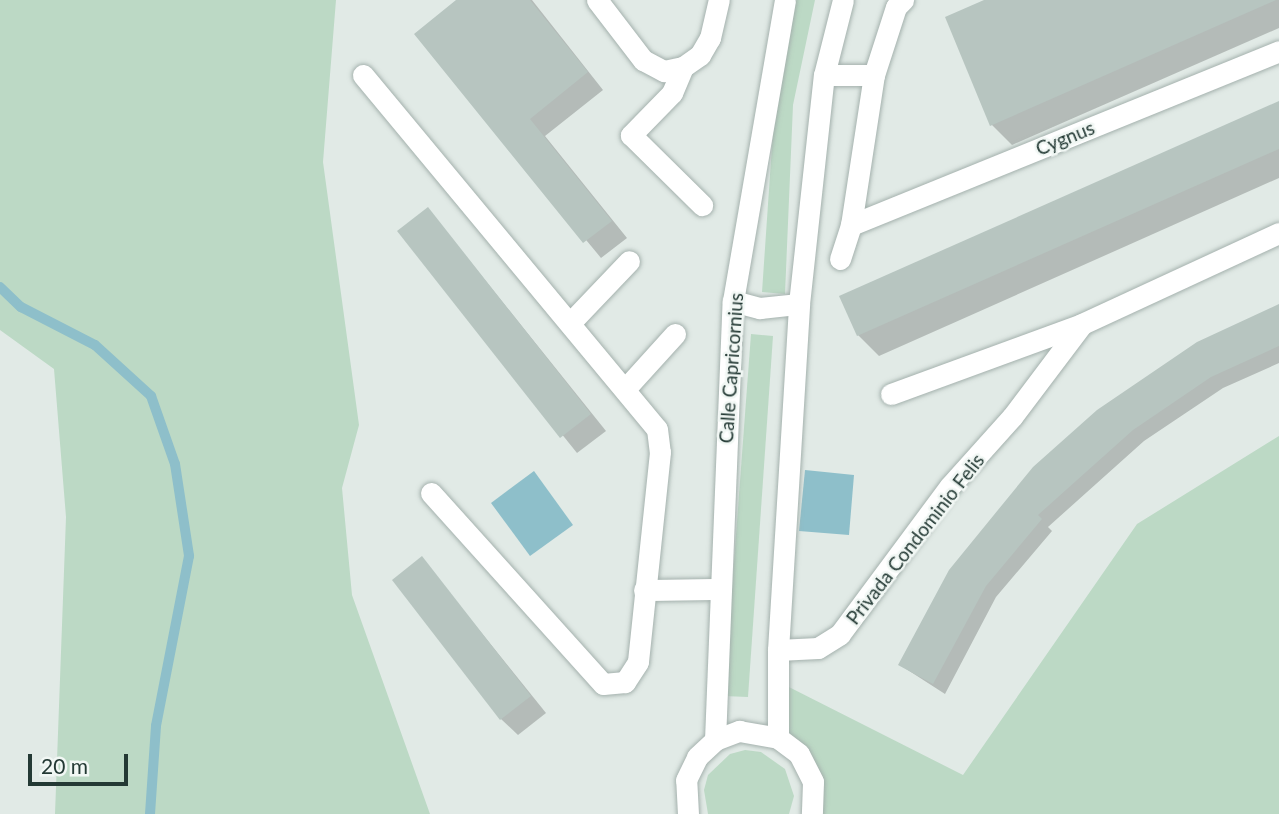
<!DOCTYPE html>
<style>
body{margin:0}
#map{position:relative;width:1279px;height:814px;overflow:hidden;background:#e1eae6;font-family:Lato,sans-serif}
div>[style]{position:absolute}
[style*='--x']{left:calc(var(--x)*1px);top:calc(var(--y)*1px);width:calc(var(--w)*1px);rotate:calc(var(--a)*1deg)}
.green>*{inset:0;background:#bcd9c5}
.water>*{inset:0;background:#8ebfca}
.shadow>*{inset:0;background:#0003}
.stream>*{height:10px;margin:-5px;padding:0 5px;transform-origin:5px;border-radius:5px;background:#8ebfca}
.building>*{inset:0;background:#b7c5c0}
.roads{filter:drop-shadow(0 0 2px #a4b1ad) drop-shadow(0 0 2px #a4b1ad)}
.minor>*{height:21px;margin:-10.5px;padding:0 10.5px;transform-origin:10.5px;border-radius:10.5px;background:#fff}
span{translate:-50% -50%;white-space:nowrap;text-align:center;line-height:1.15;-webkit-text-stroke:5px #f1f7f4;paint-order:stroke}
.street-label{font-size:19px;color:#233934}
.scale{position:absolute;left:28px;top:754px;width:100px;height:32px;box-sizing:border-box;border:4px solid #233934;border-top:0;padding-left:9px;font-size:21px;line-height:24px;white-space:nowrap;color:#233934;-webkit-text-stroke:5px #f1f7f4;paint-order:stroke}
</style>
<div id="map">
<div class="green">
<i style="clip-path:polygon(0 0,336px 0,323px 162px,359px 425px,342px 488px,352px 595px,430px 814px,55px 814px,66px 517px,54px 369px,0 330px)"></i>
<i style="clip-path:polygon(795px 0,815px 0,793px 105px,785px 294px,762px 292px,773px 131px,782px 58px)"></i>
<i style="clip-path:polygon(751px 334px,773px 336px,748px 697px,724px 696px)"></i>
<i style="clip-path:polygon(1279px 436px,1279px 814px,806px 814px,813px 781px,778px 738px,779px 682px,963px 775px,1137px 524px)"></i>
<i style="clip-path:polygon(745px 750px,761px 752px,785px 769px,794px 796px,789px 814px,708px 814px,704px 790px,708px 775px,730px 754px)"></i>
</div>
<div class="water">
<i style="clip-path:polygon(805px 470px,854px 475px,849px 535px,799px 531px)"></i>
<i style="clip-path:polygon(534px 471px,573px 525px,530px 556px,491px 503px)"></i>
</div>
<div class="shadow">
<i style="clip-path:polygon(459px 0,532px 0,603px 90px,545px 136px,627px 238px,601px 258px,416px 34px)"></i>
<i style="clip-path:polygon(988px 0,1279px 0,1279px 28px,1012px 145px,992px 125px)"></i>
<i style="clip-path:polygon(1279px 103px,1279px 178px,879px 356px,858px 335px)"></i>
<i style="clip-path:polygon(428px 209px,606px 431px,577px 453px,399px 232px)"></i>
<i style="clip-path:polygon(1279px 307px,1279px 363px,1223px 388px,1144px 441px,1048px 527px,1052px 531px,996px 597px,945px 694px,900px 665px,950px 571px)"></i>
<i style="clip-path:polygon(422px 559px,546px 713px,518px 735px,501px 719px)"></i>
</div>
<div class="stream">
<i style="--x:0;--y:287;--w:29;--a:44"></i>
<i style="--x:21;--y:307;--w:83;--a:27.2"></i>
<i style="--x:95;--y:345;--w:76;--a:42.3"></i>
<i style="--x:151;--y:396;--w:72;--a:70.6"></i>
<i style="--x:175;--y:464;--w:93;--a:81.3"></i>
<i style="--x:189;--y:556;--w:173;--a:101"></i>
<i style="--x:156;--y:726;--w:88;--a:93.9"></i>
</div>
<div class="building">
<i style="clip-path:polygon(456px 0,530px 0,588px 72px,530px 119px,612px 221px,583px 243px,414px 34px)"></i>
<i style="clip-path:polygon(984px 0,1276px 0,990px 126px,945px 17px)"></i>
<i style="clip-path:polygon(1279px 101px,1279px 149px,857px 336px,839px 296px)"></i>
<i style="clip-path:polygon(428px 207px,591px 414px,560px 438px,397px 231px)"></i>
<i style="clip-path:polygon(1279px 304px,1279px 346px,1211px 377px,1133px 430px,1038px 515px,1042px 519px,986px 586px,933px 684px,898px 665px,949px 570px,1033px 467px,1097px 410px,1197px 342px)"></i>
<i style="clip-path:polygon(422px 556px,531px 696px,500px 720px,392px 580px)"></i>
</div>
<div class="roads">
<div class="minor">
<i style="--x:597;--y:0;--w:76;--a:52.5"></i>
<i style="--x:643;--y:60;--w:24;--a:28"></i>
<i style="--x:664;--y:71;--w:19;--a:-12"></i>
<i style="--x:683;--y:67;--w:21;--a:-35"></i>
<i style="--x:700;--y:55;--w:20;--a:-60"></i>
<i style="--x:710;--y:38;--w:39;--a:-77"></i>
<i style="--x:683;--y:67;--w:28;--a:113"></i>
<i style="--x:672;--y:93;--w:59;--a:134.3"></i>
<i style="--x:631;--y:135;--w:100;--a:44.6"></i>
<i style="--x:363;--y:75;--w:460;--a:50.3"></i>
<i style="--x:657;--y:429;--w:23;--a:83"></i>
<i style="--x:660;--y:452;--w:211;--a:96"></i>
<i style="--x:638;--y:662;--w:24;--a:123"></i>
<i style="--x:625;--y:682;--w:22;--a:175"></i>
<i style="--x:603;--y:684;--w:257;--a:-132"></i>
<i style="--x:824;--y:75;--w:50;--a:0"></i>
<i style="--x:851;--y:225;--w:152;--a:-81.3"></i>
<i style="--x:874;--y:75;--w:71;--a:-72.1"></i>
<i style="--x:896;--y:7;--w:10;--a:-45"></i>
<i style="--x:840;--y:259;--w:36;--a:-72"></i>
<i style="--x:851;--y:225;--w:462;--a:-22.1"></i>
<i style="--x:733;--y:301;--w:28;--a:15"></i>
<i style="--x:760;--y:308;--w:39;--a:-6"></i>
<i style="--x:571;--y:322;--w:84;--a:-46.4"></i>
<i style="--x:626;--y:388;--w:73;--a:-47.8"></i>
<i style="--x:891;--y:394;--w:203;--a:-20.1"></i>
<i style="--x:1082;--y:324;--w:217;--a:-24.8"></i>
<i style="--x:644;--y:590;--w:75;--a:-0.8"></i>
<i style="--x:778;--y:650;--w:40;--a:-2.9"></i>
<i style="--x:818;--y:648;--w:26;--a:-32"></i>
<i style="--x:840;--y:634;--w:184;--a:-53.4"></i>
<i style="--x:950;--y:486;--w:93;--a:-48.1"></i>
<i style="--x:1012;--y:417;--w:116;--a:-53"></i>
<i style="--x:778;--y:738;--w:88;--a:-90"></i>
<i style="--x:778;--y:650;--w:347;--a:-86.5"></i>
<i style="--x:799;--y:304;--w:230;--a:-83.8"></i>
<i style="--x:824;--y:75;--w:77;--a:-75.8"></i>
<i style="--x:715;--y:740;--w:439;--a:-87.7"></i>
<i style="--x:733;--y:301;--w:305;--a:-80.2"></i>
<i style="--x:688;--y:814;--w:34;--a:-93"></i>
<i style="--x:686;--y:780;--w:25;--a:-64"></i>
<i style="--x:697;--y:757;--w:25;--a:-43"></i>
<i style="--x:715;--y:740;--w:26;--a:-21"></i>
<i style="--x:739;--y:731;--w:40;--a:10"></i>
<i style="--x:778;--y:738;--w:26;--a:37"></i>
<i style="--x:799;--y:754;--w:31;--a:63"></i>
<i style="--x:813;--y:782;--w:32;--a:92"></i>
</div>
</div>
<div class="street-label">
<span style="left:1065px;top:138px;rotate:-22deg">Cygnus</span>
<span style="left:731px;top:368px;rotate:-86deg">Calle Capricornius</span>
<span style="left:915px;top:539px;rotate:-52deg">Privada Condominio Felis</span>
</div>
<div class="scale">20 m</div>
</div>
